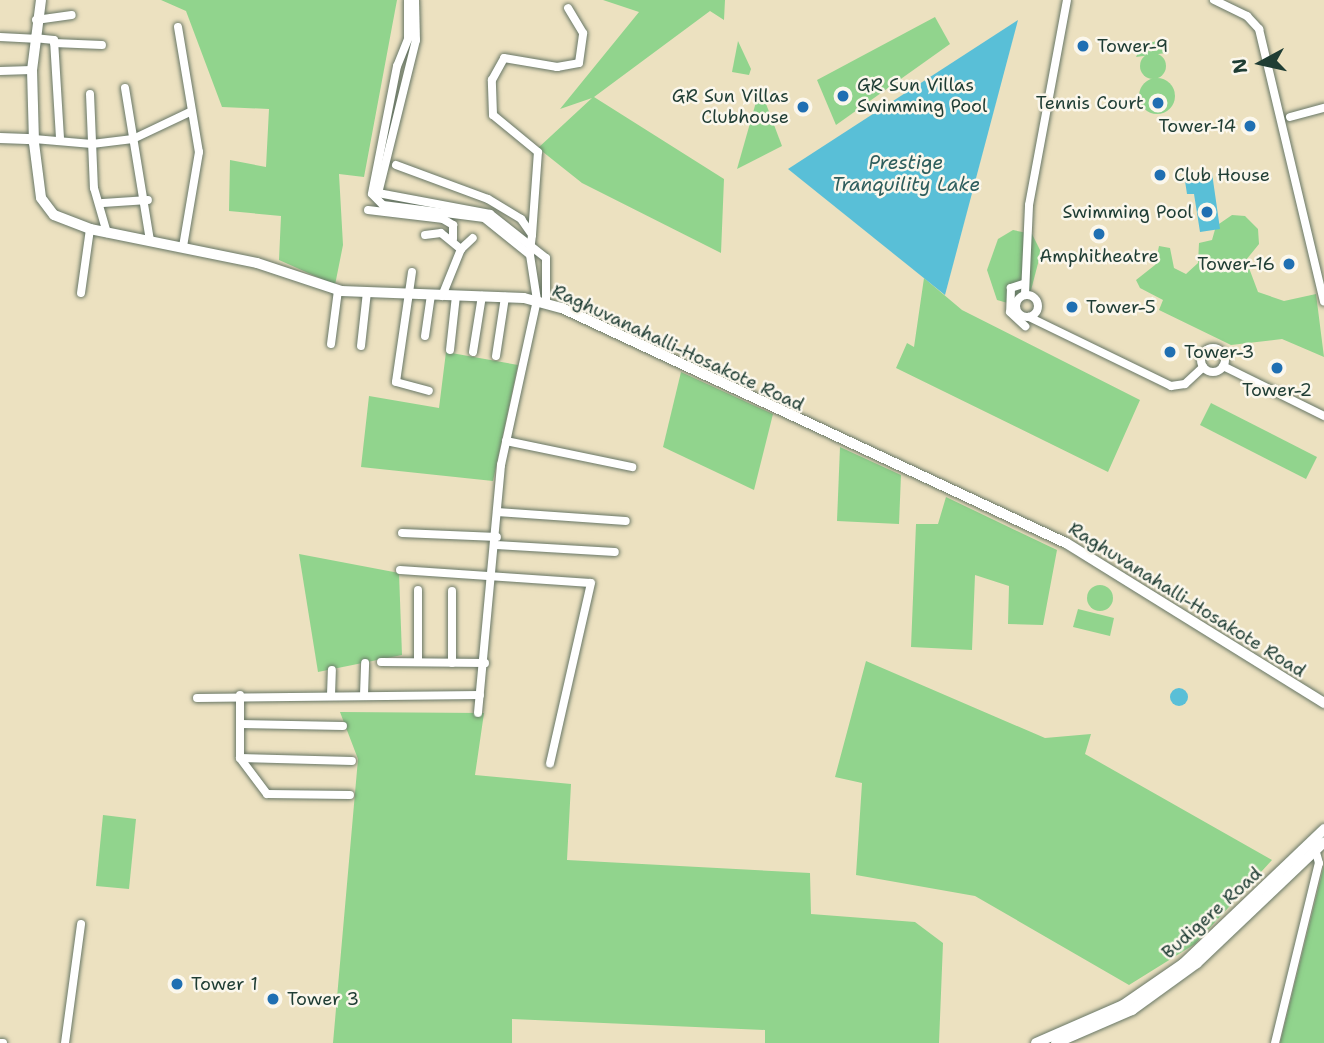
<!DOCTYPE html>
<style>
body{margin:0}
#map{position:relative;width:1324px;height:1043px;overflow:hidden;background:#ece1c0;font-family:"Shantell Sans",sans-serif}
div>[style]{position:absolute}
[style*='--x']{left:calc(var(--x)*1px);top:calc(var(--y)*1px);width:calc(var(--w)*1px);rotate:calc(var(--a)*1deg)}
.green>*{inset:0;background:#91d48d}
.round{border-radius:50%}
.water>*{inset:0;background:#59bfd7}
.roads{filter:drop-shadow(0 0 2px #677665) drop-shadow(0 0 2px #677665)}
.minor>*{height:8px;margin:-4px;padding:0 4px;transform-origin:4px;border-radius:4px;background:#fff}
.minor>.ring{margin:-4px;padding:0;box-sizing:content-box;background:none;border:8px solid #fff;border-radius:50%}
.major>*{height:10px;margin:-5px;padding:0 5px;transform-origin:5px;border-radius:5px;background:#fff}
.dots>*{width:19px;height:19px;translate:-50% -50%;box-sizing:border-box;border:4px solid #fbf7ec;border-radius:50%}
span{translate:-50% -50%;white-space:nowrap;text-align:center;line-height:1.15;-webkit-text-stroke:5px #fbf7ec;paint-order:stroke}
.poi-label{font-size:18px;color:#1f3d34}
.left{translate:0 -50%;text-align:left}
.right{translate:-100% -50%;text-align:right}
.street-label{font-size:18px;color:#1f3d34}
.water-label{font-size:19px;color:#2e5e5d;font-style:italic}
.north{position:absolute;left:1226px;top:28px;width:70px;height:70px;-webkit-text-stroke:5px #fbf7ec;paint-order:stroke;rotate:262deg;font-size:19px;font-weight:700;line-height:28px;text-align:center;color:#1f3d34}
.north::after{content:'';display:block;margin:auto;width:24px;height:32px;background:#1f3d34;clip-path:polygon(50% 0,100% 100%,50% 72%,0 100%)}
</style>
<div id="map">
<div class="green">
<i style="clip-path:polygon(161px 0,397px 0,364px 177px,339px 174px,343px 245px,335px 285px,279px 260px,281px 216px,229px 211px,230px 160px,266px 167px,269px 109px,222px 107px,186px 11px)"></i>
<i style="clip-path:polygon(603px 0,725px 0,724px 20px,710px 11px,594px 97px,724px 179px,721px 253px,582px 183px,538px 148px,592px 98px,560px 109px,639px 12px)"></i>
<i style="clip-path:polygon(935px 17px,950px 44px,836px 125px,817px 80px)"></i>
<i style="clip-path:polygon(1164px 39px,1166px 53px,1136px 57px,1142px 45px)"></i>
<i style="clip-path:polygon(738px 41px,751px 69px,749px 75px,732px 72px)"></i>
<i class="round" style="left:1140px;top:53px;width:26px;height:26px"></i>
<i class="round" style="left:1139px;top:78px;width:36px;height:36px"></i>
<i style="clip-path:polygon(760px 88px,782px 146px,737px 169px)"></i>
<i style="clip-path:polygon(1232px 215px,1245px 216px,1258px 229px,1259px 244px,1246px 260px,1258px 292px,1284px 301px,1316px 294px,1324px 357px,1282px 339px,1231px 345px,1159px 310px,1163px 300px,1140px 288px,1136px 280px,1155px 265px,1159px 246px,1170px 248px,1174px 268px,1186px 274px,1198px 263px,1199px 243px,1212px 240px,1216px 226px)"></i>
<i style="clip-path:polygon(1013px 230px,1032px 234px,1041px 252px,1030px 294px,1015px 305px,997px 300px,987px 270px,998px 239px)"></i>
<i style="clip-path:polygon(924px 278px,962px 310px,1140px 400px,1108px 472px,896px 368px,907px 343px,914px 347px)"></i>
<i style="clip-path:polygon(446px 352px,518px 365px,493px 481px,361px 467px,369px 396px,439px 408px)"></i>
<i style="clip-path:polygon(681px 372px,773px 414px,754px 490px,663px 447px)"></i>
<i style="clip-path:polygon(1211px 403px,1317px 457px,1306px 479px,1200px 425px)"></i>
<i style="clip-path:polygon(840px 447px,901px 475px,899px 524px,837px 521px)"></i>
<i style="clip-path:polygon(946px 497px,1057px 550px,1043px 625px,1008px 624px,1009px 586px,975px 575px,972px 650px,911px 647px,916px 524px,938px 524px)"></i>
<i style="clip-path:polygon(299px 554px,399px 573px,402px 655px,318px 672px)"></i>
<i class="round" style="left:1087px;top:585px;width:26px;height:26px"></i>
<i style="clip-path:polygon(1078px 609px,1114px 618px,1110px 636px,1073px 627px)"></i>
<i style="clip-path:polygon(866px 661px,1045px 738px,1091px 734px,1085px 754px,1272px 860px,1195px 944px,1129px 985px,975px 896px,856px 875px,862px 783px,835px 777px)"></i>
<i style="clip-path:polygon(340px 712px,484px 713px,475px 775px,571px 784px,567px 860px,810px 873px,811px 914px,915px 922px,943px 943px,939px 1043px,765px 1043px,765px 1030px,512px 1019px,512px 1043px,333px 1043px,358px 759px)"></i>
<i style="clip-path:polygon(103px 815px,136px 819px,129px 889px,96px 886px)"></i>
<i style="clip-path:polygon(1324px 865px,1324px 1043px,1280px 1043px)"></i>
</div>
<div class="water">
<i style="clip-path:polygon(1018px 20px,945px 295px,788px 169px)"></i>
<i style="clip-path:polygon(1212px 173px,1220px 229px,1200px 232px,1194px 194px,1187px 194px,1185px 181px)"></i>
<i class="round" style="left:1170px;top:688px;width:18px;height:18px"></i>
</div>
<div class="roads">
<div class="minor">
<i style="--x:408;--y:0;--w:39;--a:90"></i>
<i style="--x:408;--y:39;--w:29;--a:112"></i>
<i style="--x:397;--y:66;--w:130;--a:101.1"></i>
<i style="--x:372;--y:194;--w:16;--a:45"></i>
<i style="--x:383;--y:205;--w:102;--a:7.3"></i>
<i style="--x:484;--y:218;--w:59;--a:38.8"></i>
<i style="--x:530;--y:255;--w:46;--a:81.2"></i>
<i style="--x:537;--y:300;--w:169;--a:102.3"></i>
<i style="--x:501;--y:465;--w:249;--a:95.3"></i>
<i style="--x:415;--y:0;--w:40;--a:88.6"></i>
<i style="--x:416;--y:40;--w:158;--a:103.9"></i>
<i style="--x:378;--y:193;--w:114;--a:10.6"></i>
<i style="--x:490;--y:214;--w:71;--a:38.2"></i>
<i style="--x:546;--y:258;--w:45;--a:90"></i>
<i style="--x:1214;--y:0;--w:37;--a:26"></i>
<i style="--x:1247;--y:16;--w:18;--a:47"></i>
<i style="--x:1259;--y:29;--w:280;--a:76.6"></i>
<i style="--x:36;--y:20;--w:36;--a:-8"></i>
<i style="--x:178;--y:27;--w:127;--a:80.5"></i>
<i style="--x:199;--y:152;--w:96;--a:99.6"></i>
<i style="--x:0;--y:37;--w:34;--a:3"></i>
<i style="--x:34;--y:38;--w:20;--a:6"></i>
<i style="--x:54;--y:40;--w:98;--a:86.5"></i>
<i style="--x:54;--y:43;--w:48;--a:2.4"></i>
<i style="--x:0;--y:71;--w:32;--a:-2"></i>
<i style="--x:125;--y:88;--w:154;--a:80.7"></i>
<i style="--x:90;--y:94;--w:94;--a:87.6"></i>
<i style="--x:94;--y:188;--w:47;--a:73.9"></i>
<i style="--x:1290;--y:117;--w:35;--a:-15"></i>
<i style="--x:34;--y:139;--w:58;--a:4.9"></i>
<i style="--x:92;--y:144;--w:41;--a:-7"></i>
<i style="--x:133;--y:139;--w:65;--a:-25.4"></i>
<i style="--x:396;--y:165;--w:98;--a:20.3"></i>
<i style="--x:488;--y:199;--w:39;--a:31"></i>
<i style="--x:521;--y:219;--w:19;--a:55"></i>
<i style="--x:532;--y:235;--w:16;--a:97"></i>
<i style="--x:103;--y:203;--w:45;--a:-3.8"></i>
<i style="--x:368;--y:210;--w:76;--a:6.8"></i>
<i style="--x:443;--y:219;--w:12;--a:31"></i>
<i style="--x:453;--y:225;--w:14;--a:90"></i>
<i style="--x:425;--y:235;--w:16;--a:-7"></i>
<i style="--x:441;--y:233;--w:26;--a:39"></i>
<i style="--x:532;--y:235;--w:83;--a:-85.9"></i>
<i style="--x:538;--y:152;--w:58;--a:-140.6"></i>
<i style="--x:493;--y:115;--w:35;--a:-92"></i>
<i style="--x:492;--y:80;--w:25;--a:-61"></i>
<i style="--x:504;--y:58;--w:54;--a:9.6"></i>
<i style="--x:557;--y:67;--w:22;--a:-10"></i>
<i style="--x:579;--y:63;--w:30;--a:-82"></i>
<i style="--x:583;--y:33;--w:29;--a:-121"></i>
<i style="--x:412;--y:272;--w:111;--a:98.3"></i>
<i style="--x:396;--y:382;--w:34;--a:15"></i>
<i style="--x:1023;--y:284;--w:13;--a:162"></i>
<i style="--x:1011;--y:288;--w:24;--a:92"></i>
<i style="--x:1010;--y:312;--w:21;--a:43"></i>
<i style="--x:81;--y:293;--w:65;--a:-82"></i>
<i style="--x:1025;--y:294;--w:89;--a:-87.4"></i>
<i style="--x:1029;--y:205;--w:208;--a:-79.5"></i>
<i class="ring" style="left:1016px;top:295px;width:14px;height:14px"></i>
<i style="--x:442;--y:296;--w:51;--a:-68"></i>
<i style="--x:461;--y:249;--w:16;--a:-43"></i>
<i style="--x:1029;--y:317;--w:158;--a:25.9"></i>
<i style="--x:1171;--y:386;--w:14;--a:-8"></i>
<i style="--x:1185;--y:384;--w:25;--a:-43"></i>
<i style="--x:425;--y:336;--w:41;--a:-81.7"></i>
<i style="--x:331;--y:344;--w:54;--a:-82.6"></i>
<i style="--x:361;--y:346;--w:54;--a:-83.7"></i>
<i class="ring" style="left:1201px;top:348px;width:16px;height:16px"></i>
<i style="--x:450;--y:350;--w:54;--a:-83.7"></i>
<i style="--x:473;--y:352;--w:57;--a:-80.9"></i>
<i style="--x:496;--y:356;--w:60;--a:-81.3"></i>
<i style="--x:1223;--y:366;--w:113;--a:26.3"></i>
<i style="--x:506;--y:441;--w:129;--a:11.7"></i>
<i style="--x:497;--y:512;--w:129;--a:4"></i>
<i style="--x:402;--y:533;--w:95;--a:2.4"></i>
<i style="--x:496;--y:545;--w:119;--a:3.4"></i>
<i style="--x:400;--y:570;--w:191;--a:3.9"></i>
<i style="--x:591;--y:583;--w:185;--a:102.8"></i>
<i style="--x:452;--y:591;--w:72;--a:90"></i>
<i style="--x:381;--y:662;--w:104;--a:0.6"></i>
<i style="--x:418;--y:662;--w:72;--a:-90"></i>
<i style="--x:240;--y:695;--w:63;--a:90"></i>
<i style="--x:240;--y:758;--w:45;--a:53.1"></i>
<i style="--x:267;--y:794;--w:83;--a:0.7"></i>
<i style="--x:331;--y:695;--w:25;--a:-88"></i>
<i style="--x:364;--y:695;--w:32;--a:-88"></i>
<i style="--x:197;--y:698;--w:283;--a:-0.6"></i>
<i style="--x:240;--y:724;--w:103;--a:1.1"></i>
<i style="--x:240;--y:758;--w:112;--a:1.5"></i>
<i style="--x:0;--y:1043;--w:3;--a:0"></i>
<i style="--x:65;--y:1043;--w:120;--a:-82.3"></i>
<i style="--x:1275;--y:1043;--w:185;--a:-76.3"></i>
<i style="--x:1319;--y:863;--w:18;--a:-106"></i>
</div>
<div class="major">
<i style="--x:41;--y:0;--w:71;--a:97.3"></i>
<i style="--x:32;--y:70;--w:73;--a:88.4"></i>
<i style="--x:34;--y:143;--w:55;--a:82.7"></i>
<i style="--x:41;--y:198;--w:21;--a:53"></i>
<i style="--x:54;--y:215;--w:39;--a:21"></i>
<i style="--x:90;--y:229;--w:170;--a:11.5"></i>
<i style="--x:257;--y:263;--w:89;--a:18.4"></i>
<i style="--x:341;--y:291;--w:183;--a:2.2"></i>
<i style="--x:524;--y:298;--w:39;--a:15"></i>
<i style="--x:562;--y:308;--w:556;--a:25"></i>
<i style="--x:1066;--y:543;--w:304;--a:31.8"></i>
<i style="--x:0;--y:138;--w:34;--a:2"></i>
<i style="--x:1036;--y:1043;--w:95;--a:-23.6"></i>
<i style="--x:1123;--y:1005;--w:74;--a:-34.5"></i>
<i style="--x:1184;--y:963;--w:194;--a:-43.7"></i>
<i style="--x:1056;--y:1043;--w:83;--a:-23.5"></i>
<i style="--x:1132;--y:1010;--w:80;--a:-35.9"></i>
<i style="--x:1197;--y:963;--w:175;--a:-43.6"></i>
</div>
</div>
<div class="dots">
<i style="left:1083px;top:46px;background:#1f6fb2"></i>
<i style="left:843px;top:96px;background:#1f6fb2"></i>
<i style="left:1158px;top:103px;background:#1f6fb2"></i>
<i style="left:803px;top:107px;background:#1f6fb2"></i>
<i style="left:1250px;top:126px;background:#1f6fb2"></i>
<i style="left:1160px;top:175px;background:#1f6fb2"></i>
<i style="left:1207px;top:212px;background:#1f6fb2"></i>
<i style="left:1099px;top:234px;background:#1f6fb2"></i>
<i style="left:1289px;top:264px;background:#1f6fb2"></i>
<i style="left:1072px;top:307px;background:#1f6fb2"></i>
<i style="left:1170px;top:352px;background:#1f6fb2"></i>
<i style="left:1277px;top:368px;background:#1f6fb2"></i>
<i style="left:177px;top:984px;background:#1f6fb2"></i>
<i style="left:273px;top:999px;background:#1f6fb2"></i>
</div>
<div class="poi-label">
<span class="left" style="left:1097px;top:46px">Tower-9</span>
<span class="left" style="left:857px;top:96px">GR Sun Villas<br>Swimming Pool</span>
<span class="right" style="left:789px;top:107px">GR Sun Villas<br>Clubhouse</span>
<span class="right" style="left:1144px;top:103px">Tennis Court</span>
<span class="right" style="left:1236px;top:126px">Tower-14</span>
<span class="left" style="left:1174px;top:175px">Club House</span>
<span class="right" style="left:1193px;top:212px">Swimming Pool</span>
<span style="left:1099px;top:256px">Amphitheatre</span>
<span class="right" style="left:1275px;top:264px">Tower-16</span>
<span class="left" style="left:1086px;top:307px">Tower-5</span>
<span class="left" style="left:1184px;top:352px">Tower-3</span>
<span style="left:1277px;top:390px">Tower-2</span>
<span class="left" style="left:191px;top:984px">Tower 1</span>
<span class="left" style="left:287px;top:999px">Tower 3</span>
</div>
<div class="street-label">
<span style="left:678px;top:348px;rotate:25deg">Raghuvanahalli-Hosakote Road</span>
<span style="left:1187px;top:600px;rotate:32deg">Raghuvanahalli-Hosakote Road</span>
<span style="left:1212px;top:913px;rotate:-42deg">Budigere Road</span>
</div>
<div class="water-label">
<span style="left:906px;top:174px">Prestige<br>Tranquility Lake</span>
</div>
<div class="north">N</div>
</div>
